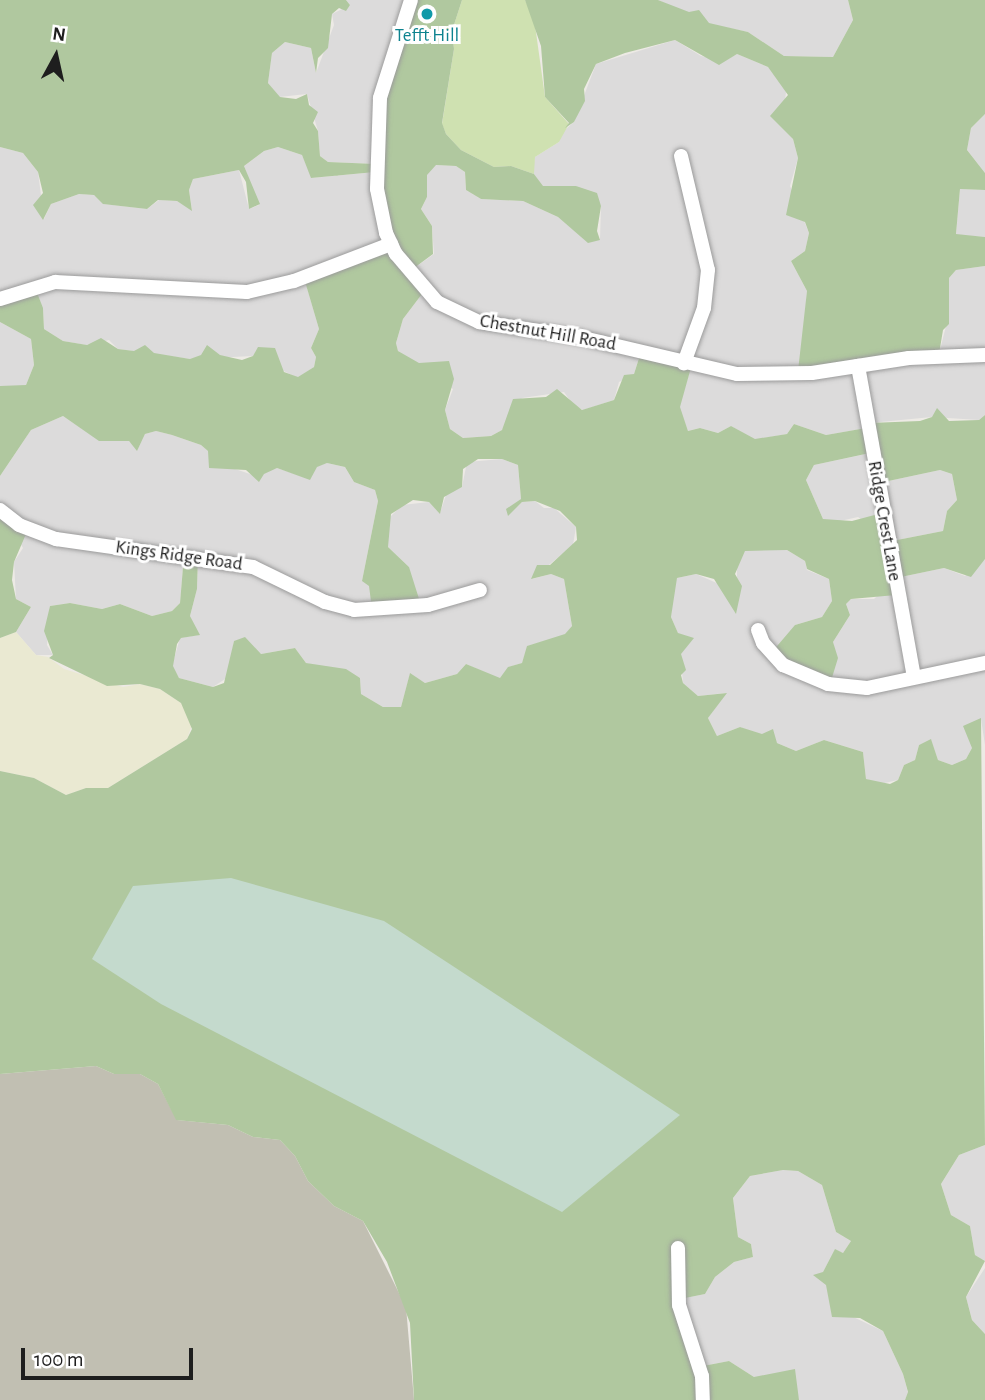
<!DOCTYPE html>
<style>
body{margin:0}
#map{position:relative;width:985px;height:1400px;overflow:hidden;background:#edeae5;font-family:"Alegreya Sans",sans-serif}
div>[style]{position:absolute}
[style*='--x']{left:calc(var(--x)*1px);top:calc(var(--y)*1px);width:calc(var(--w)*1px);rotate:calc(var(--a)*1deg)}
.residential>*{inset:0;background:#dcdbdb}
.construction>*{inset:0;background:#c1bfb2}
.farmland>*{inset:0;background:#eae9d2}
.grass>*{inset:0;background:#cfe1b1}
.forest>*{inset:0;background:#b0c89f}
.wetland>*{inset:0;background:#c4dacd}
.roads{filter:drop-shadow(0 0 2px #9b9b9b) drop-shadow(0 0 2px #9b9b9b)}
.street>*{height:14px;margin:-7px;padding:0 7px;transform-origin:7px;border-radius:7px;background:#fff}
.dots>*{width:19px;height:19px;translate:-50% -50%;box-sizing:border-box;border:4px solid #fff;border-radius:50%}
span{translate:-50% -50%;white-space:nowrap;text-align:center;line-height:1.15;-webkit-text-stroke:6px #fff;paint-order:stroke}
.culture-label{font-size:19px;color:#0d838f}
.street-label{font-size:19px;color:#1e1e1e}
.north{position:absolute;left:21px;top:21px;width:70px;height:70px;-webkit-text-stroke:5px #fff;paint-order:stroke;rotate:8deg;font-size:19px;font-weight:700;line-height:28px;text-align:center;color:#1e1e1e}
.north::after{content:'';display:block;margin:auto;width:24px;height:32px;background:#1e1e1e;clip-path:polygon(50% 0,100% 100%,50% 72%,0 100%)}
.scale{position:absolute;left:21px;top:1348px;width:172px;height:32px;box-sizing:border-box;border:4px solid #1e1e1e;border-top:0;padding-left:9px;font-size:21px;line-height:24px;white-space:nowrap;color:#1e1e1e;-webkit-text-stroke:5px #fff;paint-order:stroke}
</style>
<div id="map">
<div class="residential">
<i style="clip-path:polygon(346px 0,411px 0,376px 164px,328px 162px,320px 156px,318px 131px,307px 94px,279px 97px,268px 83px,272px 53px,285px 42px,311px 48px,316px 73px,334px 25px,332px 14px,350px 5px)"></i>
<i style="clip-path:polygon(658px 0,848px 0,853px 20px,833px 57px,784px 56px,748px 32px,709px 24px)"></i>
<i style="clip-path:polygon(675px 40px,701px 56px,724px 61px,737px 54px,768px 67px,787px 87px,784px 105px,798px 158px,790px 186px,809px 233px,805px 251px,791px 261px,807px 291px,804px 343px,939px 354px,949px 314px,949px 278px,956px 270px,985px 266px,985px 415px,979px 420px,932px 417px,870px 423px,866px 428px,826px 435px,794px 424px,787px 434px,754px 440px,731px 426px,718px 433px,700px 428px,688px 431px,679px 407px,692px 364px,641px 352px,634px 374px,619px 382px,614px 400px,583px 410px,574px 406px,564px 392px,522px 398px,502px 430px,491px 436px,463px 438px,450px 429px,445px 410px,453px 389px,398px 351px,396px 343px,403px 319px,425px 290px,410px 271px,434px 254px,432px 226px,421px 209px,427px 197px,426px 175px,435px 165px,456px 166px,465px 172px,466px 190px,481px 199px,523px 201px,558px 217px,588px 242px,600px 239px,601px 206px,576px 186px,542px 186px,532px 171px,535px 157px,559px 142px,560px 134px,574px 122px,596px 64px)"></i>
<i style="clip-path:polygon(985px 114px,985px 173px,967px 150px,971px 128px)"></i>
<i style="clip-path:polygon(0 147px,23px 153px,38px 172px,44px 219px,51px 204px,79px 194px,94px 195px,104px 204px,147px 209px,159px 200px,177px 201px,192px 210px,189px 190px,193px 179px,239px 170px,249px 209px,259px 205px,244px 166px,264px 151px,278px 147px,302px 155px,312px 178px,375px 172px,390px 239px,304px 277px,319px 329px,311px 348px,316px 357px,314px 367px,298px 378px,253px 356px,190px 359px,118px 349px,109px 340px,86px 345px,63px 341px,44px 329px,43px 308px,0 297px)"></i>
<i style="clip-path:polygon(960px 189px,985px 190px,985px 237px,956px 235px)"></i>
<i style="clip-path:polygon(0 322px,31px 339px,34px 365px,26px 385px,17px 388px,0 386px)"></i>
<i style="clip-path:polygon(63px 416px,99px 440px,129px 441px,137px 450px,145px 434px,156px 431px,172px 435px,201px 445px,226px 466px,253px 475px,277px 468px,310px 479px,317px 466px,327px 463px,345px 467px,354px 482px,375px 490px,378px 501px,362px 581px,409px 567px,388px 547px,387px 520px,402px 505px,429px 502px,440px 513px,447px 492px,462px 487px,467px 462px,502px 459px,518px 465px,521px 499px,508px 515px,522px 502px,535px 501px,544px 508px,554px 508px,576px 527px,573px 545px,532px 579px,551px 574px,564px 579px,572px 626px,565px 635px,528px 646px,522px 663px,509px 667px,500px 679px,466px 664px,457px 674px,425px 683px,410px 674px,401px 707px,383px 707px,361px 694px,360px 678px,306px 663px,295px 648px,261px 654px,234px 641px,228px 677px,213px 687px,179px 678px,172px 666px,180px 638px,198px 635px,190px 616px,197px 589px,198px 556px,184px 555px,180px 603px,172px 611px,152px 616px,120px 604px,102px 609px,70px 603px,50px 606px,47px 645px,53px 655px,36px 655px,16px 632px,31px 607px,16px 599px,14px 562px,23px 548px,0 508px,0 476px,31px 430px)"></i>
<i style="clip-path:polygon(871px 453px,879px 483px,940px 470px,952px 474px,957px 500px,947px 511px,943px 531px,892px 541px,858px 517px,831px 523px,823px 519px,806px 480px,814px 465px)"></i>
<i style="clip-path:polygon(745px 550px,787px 550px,805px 561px,807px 570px,829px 579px,832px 601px,822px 617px,795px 625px,834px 652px,833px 642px,850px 615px,846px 604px,851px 599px,874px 599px,896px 578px,944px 568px,965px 576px,985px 559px,985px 745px,981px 719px,970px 734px,972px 748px,966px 759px,952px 765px,938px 760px,931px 740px,919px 745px,915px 760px,904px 765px,898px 780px,880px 784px,866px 779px,863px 752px,824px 740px,796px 751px,740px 727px,717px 736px,708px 718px,726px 693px,698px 696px,683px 683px,678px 633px,671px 617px,673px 586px,677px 578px,696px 574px,719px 584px,737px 579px,737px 563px)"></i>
<i style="clip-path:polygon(985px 1145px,985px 1261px,975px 1255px,970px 1226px,951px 1215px,941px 1184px,959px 1155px)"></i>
<i style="clip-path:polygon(783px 1170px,798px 1171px,822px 1185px,836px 1232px,851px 1241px,843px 1253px,835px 1250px,823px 1272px,834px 1308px,883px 1331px,903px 1374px,908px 1393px,905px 1400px,799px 1400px,795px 1388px,754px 1377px,729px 1361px,703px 1366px,679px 1299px,705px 1294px,715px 1277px,734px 1262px,753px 1257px,751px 1244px,738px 1237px,733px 1198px,750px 1176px)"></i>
<i style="clip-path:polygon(985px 1268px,985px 1334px,972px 1320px,966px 1297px)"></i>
</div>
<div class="construction">
<i style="clip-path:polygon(96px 1066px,114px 1074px,140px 1074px,158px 1084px,177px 1120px,228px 1125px,253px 1137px,280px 1140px,295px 1156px,308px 1181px,334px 1206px,363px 1221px,406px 1307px,414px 1400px,0 1400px,0 1074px)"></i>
</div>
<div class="farmland">
<i style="clip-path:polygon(16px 632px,36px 655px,48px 657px,64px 669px,123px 687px,140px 684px,160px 689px,181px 703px,193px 722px,187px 739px,108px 788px,86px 788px,66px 795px,34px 778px,0 771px,0 638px)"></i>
</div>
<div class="grass">
<i style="clip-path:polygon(462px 0,525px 0,534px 18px,545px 97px,569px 124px,559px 142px,535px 157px,534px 174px,511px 166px,494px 167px,461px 150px,446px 134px,442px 124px,454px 49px,452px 31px)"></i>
</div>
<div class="forest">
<i style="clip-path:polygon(evenodd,0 0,346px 0,350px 5px,346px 11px,339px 8px,332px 14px,328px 48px,318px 58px,316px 73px,311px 48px,285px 42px,272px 53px,268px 83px,280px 97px,296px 99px,307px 94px,309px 105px,318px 112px,313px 123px,318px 131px,320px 156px,328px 162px,376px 164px,377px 112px,411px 0,462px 0,452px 31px,454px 49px,442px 123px,446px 134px,461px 150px,494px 167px,511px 166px,534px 174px,543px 186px,576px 186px,597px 193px,601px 206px,597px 231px,600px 240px,588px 243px,558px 217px,523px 201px,481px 199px,466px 190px,465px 172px,456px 166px,436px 165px,427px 175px,427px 197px,421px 209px,432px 226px,433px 254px,410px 271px,425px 290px,403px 319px,396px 343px,398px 351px,419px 363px,449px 361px,454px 379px,445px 410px,450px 429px,463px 438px,491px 436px,502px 430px,513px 399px,546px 397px,557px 389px,582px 410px,614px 400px,624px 375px,634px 374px,641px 352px,692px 364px,680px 407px,688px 431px,700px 428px,718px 433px,731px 426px,755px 439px,787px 434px,794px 424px,826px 435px,866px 428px,870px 423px,920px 421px,932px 417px,937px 408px,949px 421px,979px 420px,985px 415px,985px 559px,971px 577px,944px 568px,896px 578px,896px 595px,851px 599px,846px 604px,850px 615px,833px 642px,838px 658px,831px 681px,772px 652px,795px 625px,822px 617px,832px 601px,829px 579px,807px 569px,805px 561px,787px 550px,745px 551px,735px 574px,742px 586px,736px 614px,714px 579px,696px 574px,677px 578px,671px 617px,678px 633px,694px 638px,681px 654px,686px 670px,681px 675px,683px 683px,698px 696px,727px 693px,708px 718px,717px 736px,740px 727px,762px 734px,773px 729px,777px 743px,796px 751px,824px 740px,863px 752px,866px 779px,890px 784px,898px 780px,904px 765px,915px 760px,919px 745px,931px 739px,938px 760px,952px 765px,966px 759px,972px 748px,963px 726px,981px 718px,985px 1145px,959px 1155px,941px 1184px,951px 1215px,970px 1226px,975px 1255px,985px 1261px,966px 1297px,972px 1320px,985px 1334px,985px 1400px,905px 1400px,908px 1392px,903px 1374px,883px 1331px,860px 1318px,832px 1317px,826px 1285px,813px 1275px,823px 1272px,835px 1249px,843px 1253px,851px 1241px,836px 1232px,822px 1185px,798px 1171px,783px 1170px,750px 1176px,733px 1198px,738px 1237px,751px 1244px,753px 1257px,734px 1262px,715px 1277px,705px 1294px,680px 1299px,703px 1366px,729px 1361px,754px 1377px,795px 1369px,799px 1400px,414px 1400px,410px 1323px,387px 1262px,363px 1221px,334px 1206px,308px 1181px,295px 1156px,280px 1140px,253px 1137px,228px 1125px,176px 1120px,158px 1084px,140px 1074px,114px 1074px,96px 1066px,0 1074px,0 771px,34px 778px,66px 795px,86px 788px,108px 788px,187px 739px,192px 729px,181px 703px,160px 689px,140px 684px,107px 686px,49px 658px,53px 655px,44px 631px,50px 606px,70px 603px,102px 609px,120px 604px,152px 616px,172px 611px,180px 603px,184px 555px,198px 556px,197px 589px,190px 616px,200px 635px,181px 638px,177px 644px,173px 666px,179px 678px,213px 687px,224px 683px,234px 641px,245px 637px,261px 654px,295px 648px,306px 663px,346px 669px,360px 678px,361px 694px,383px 707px,401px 707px,410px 673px,425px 683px,457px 674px,466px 664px,500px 678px,508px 667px,522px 663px,527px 646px,565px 634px,572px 626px,564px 579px,551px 574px,531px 579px,537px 565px,550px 565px,577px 540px,576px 527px,560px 511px,535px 501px,522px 502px,508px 516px,506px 509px,521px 499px,518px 465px,502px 459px,478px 459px,463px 469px,462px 487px,444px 497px,440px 514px,429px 502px,413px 500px,391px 514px,388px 547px,409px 567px,420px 602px,372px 609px,369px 586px,362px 581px,378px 501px,375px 490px,354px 482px,345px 467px,327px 463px,317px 467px,310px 480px,277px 468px,264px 474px,259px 482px,246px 470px,209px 468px,208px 451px,201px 445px,172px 435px,156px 431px,145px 434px,137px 451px,129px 441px,99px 441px,63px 416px,31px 430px,0 476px,0 386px,26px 385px,34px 365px,31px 339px,0 322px,0 297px,34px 285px,43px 308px,44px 329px,63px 341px,87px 345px,101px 338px,118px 349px,134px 351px,145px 345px,154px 353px,190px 359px,201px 355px,207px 345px,220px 355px,242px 360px,253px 356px,258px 347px,275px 348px,284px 372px,298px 377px,314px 367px,316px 357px,311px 348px,319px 329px,304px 278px,390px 242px,375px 172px,311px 178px,302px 155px,278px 147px,264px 151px,244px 166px,260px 204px,249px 209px,246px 182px,239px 170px,193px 179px,189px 190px,192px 211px,177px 201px,158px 200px,147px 209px,103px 204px,94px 195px,79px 194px,51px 204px,43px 220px,33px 205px,43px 193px,38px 172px,23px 153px,0 147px,0 0,870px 453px,879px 483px,940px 470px,952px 474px,957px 500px,947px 511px,943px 531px,892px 541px,882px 513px,852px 521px,823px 519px,806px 480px,814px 465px,870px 453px)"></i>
<i style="clip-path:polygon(525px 0,658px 0,689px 12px,699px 10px,709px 23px,748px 32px,784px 56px,833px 57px,853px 20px,848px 0,985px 0,985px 114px,971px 128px,967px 150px,985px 173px,985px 190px,960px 189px,956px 234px,985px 237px,985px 266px,956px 270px,949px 278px,949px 324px,943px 330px,939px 354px,798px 371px,807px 291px,791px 261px,805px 251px,809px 233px,805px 222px,786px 215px,798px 158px,793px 139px,770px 116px,788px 95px,768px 67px,737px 54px,719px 65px,675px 40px,625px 53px,596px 64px,584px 89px,585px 101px,574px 122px,565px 128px,569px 123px,545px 97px,541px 46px)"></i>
<i style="clip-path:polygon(0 508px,29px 527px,14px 562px,12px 580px,16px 599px,31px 607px,16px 632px,0 638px)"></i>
</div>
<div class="wetland">
<i style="clip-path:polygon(231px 878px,384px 921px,680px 1115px,562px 1212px,161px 1004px,92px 959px,133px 886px)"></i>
</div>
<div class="roads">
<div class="street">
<i style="--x:411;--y:0;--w:103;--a:107.6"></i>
<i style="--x:380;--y:98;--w:91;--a:91.9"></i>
<i style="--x:377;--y:189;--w:45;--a:78.4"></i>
<i style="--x:386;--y:233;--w:23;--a:65"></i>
<i style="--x:396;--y:254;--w:63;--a:49.5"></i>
<i style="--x:437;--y:302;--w:47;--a:25.5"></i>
<i style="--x:479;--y:322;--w:101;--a:8.5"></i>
<i style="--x:579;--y:337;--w:162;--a:13.2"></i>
<i style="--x:737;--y:374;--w:75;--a:-0.8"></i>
<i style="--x:812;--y:373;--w:98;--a:-8.8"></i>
<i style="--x:909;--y:358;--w:76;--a:-2.3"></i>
<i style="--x:681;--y:156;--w:117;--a:76.7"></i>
<i style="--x:708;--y:270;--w:38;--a:96"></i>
<i style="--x:704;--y:308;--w:59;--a:110"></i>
<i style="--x:0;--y:299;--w:58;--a:-17.2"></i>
<i style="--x:55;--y:282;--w:192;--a:3"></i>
<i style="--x:247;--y:292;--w:48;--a:-13.2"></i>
<i style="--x:294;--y:281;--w:104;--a:-20.9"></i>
<i style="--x:858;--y:366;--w:316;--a:79.8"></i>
<i style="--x:0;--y:510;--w:24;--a:38"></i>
<i style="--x:19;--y:525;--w:40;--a:21"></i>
<i style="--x:56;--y:539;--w:199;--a:8.1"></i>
<i style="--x:253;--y:567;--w:80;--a:25.9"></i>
<i style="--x:325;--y:602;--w:30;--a:15"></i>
<i style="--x:354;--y:610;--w:74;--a:-3.9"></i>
<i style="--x:428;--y:605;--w:54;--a:-16.1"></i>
<i style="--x:758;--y:630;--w:14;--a:69"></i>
<i style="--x:763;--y:643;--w:30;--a:48"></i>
<i style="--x:783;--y:665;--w:49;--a:22.9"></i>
<i style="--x:828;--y:684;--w:39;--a:6"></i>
<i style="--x:867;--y:688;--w:121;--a:-12"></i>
<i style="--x:678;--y:1248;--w:57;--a:89"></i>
<i style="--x:679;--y:1305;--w:75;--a:72.1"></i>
<i style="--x:702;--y:1376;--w:24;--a:88"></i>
</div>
</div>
<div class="dots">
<i style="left:427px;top:14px;background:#0f9aa8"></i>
</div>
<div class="culture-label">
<span style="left:427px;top:36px">Tefft Hill</span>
</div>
<div class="street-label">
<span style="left:548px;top:333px;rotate:10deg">Chestnut Hill Road</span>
<span style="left:884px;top:521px;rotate:80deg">Ridge Crest Lane</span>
<span style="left:179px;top:556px;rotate:8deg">Kings Ridge Road</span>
</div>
<div class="north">N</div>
<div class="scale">100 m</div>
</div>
